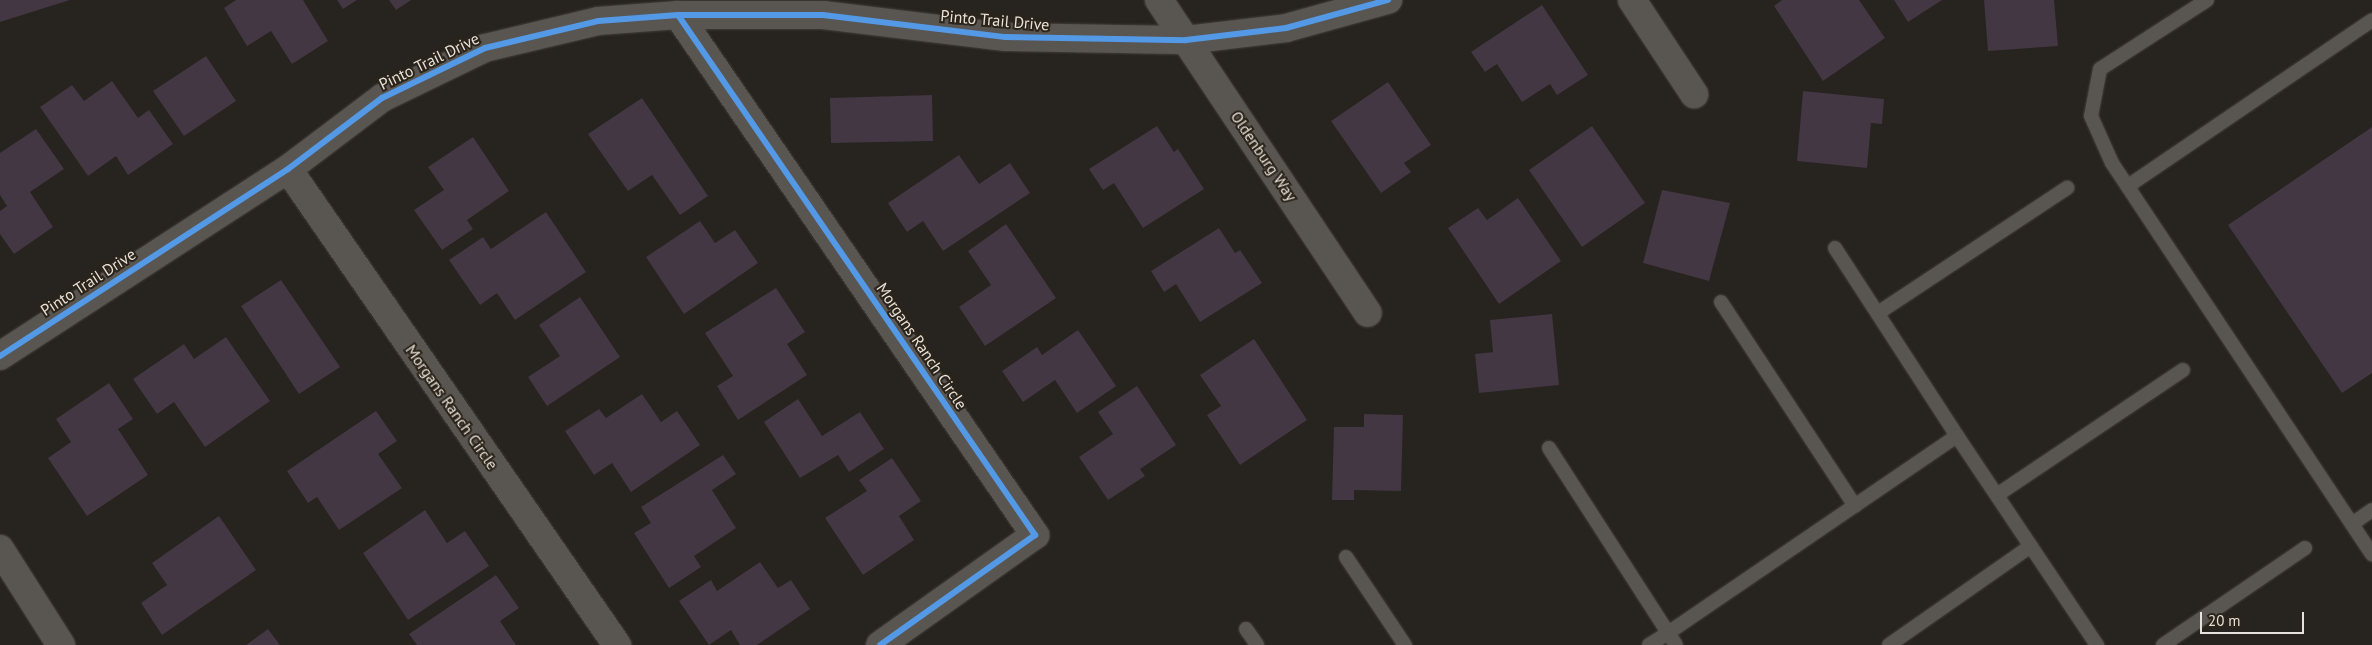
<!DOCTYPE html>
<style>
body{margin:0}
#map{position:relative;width:2372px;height:645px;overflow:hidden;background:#27231e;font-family:"PT Sans",sans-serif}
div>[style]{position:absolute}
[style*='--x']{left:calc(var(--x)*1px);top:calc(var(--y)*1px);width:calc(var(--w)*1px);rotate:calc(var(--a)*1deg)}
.building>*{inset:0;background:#423742}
.roads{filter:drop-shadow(0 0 1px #433f3b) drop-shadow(0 0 1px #433f3b)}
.lane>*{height:14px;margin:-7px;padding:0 7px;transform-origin:7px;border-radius:7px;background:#595551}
.street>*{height:28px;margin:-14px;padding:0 14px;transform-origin:14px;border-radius:14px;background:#595551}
.cycleway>*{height:6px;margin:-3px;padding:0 3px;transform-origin:3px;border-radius:3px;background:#5399e6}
span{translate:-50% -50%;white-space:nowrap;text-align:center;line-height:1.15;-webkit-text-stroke:4px #2b241a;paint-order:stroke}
.street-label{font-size:16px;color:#e6e1da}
.scale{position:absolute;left:2200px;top:612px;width:104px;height:22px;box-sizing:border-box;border:2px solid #e6e1da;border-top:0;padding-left:6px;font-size:15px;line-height:18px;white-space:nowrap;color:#e6e1da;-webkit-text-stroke:4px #2b241a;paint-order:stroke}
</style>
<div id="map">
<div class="building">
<i style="clip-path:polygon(0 0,70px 0,0 22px)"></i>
<i style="clip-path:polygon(236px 0,303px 0,328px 41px,292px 64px,271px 31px,247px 46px,224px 8px)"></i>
<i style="clip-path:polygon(337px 0,357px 0,343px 9px)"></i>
<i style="clip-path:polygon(389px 0,411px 0,396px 10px)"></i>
<i style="clip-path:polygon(1782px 0,1859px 0,1885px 38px,1823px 81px,1774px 6px)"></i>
<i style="clip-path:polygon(1894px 0,1942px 0,1908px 22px)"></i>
<i style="clip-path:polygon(1984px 0,2054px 0,2058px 46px,1988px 51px)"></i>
<i style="clip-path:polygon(1542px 5px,1588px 75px,1557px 95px,1550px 84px,1522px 102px,1497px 64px,1485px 72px,1471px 52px)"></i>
<i style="clip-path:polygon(206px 56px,236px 101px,184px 136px,153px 91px)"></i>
<i style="clip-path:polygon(112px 81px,138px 118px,149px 110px,173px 144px,128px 175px,116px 156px,88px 176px,40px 107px,72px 85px,84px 101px)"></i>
<i style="clip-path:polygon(1388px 82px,1431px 145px,1404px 163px,1411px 172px,1381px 193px,1331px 121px)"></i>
<i style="clip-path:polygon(1803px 91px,1884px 99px,1882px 124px,1871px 123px,1867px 168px,1797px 161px)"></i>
<i style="clip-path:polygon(932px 95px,933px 141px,831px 143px,830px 98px)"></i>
<i style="clip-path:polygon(642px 98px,708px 196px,680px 215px,652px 175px,628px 191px,588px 134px)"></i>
<i style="clip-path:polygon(1157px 126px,1174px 152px,1178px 149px,1204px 189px,1143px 228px,1114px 183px,1103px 190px,1089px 169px)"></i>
<i style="clip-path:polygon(1592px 126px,1645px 203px,1582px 247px,1529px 170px)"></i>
<i style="clip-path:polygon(2372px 127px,2372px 373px,2342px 393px,2228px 225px)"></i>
<i style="clip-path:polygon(36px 129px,64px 169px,30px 192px,53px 227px,14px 254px,0 234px,0 211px,7px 206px,0 195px,0 153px)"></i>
<i style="clip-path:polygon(473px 137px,509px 191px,467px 220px,473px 229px,442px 250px,414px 210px,444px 190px,428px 167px)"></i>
<i style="clip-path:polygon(959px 155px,979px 184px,1010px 163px,1030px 193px,943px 251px,923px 221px,907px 232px,888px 203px)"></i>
<i style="clip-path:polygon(1662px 190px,1730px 203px,1709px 281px,1643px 263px)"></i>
<i style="clip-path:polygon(1518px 198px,1561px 261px,1499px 304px,1448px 228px,1478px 208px,1487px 220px)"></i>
<i style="clip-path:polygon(546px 212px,586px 272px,515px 320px,497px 293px,480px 305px,449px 260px,483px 237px,491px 249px)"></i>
<i style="clip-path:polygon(700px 221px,715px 243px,735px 230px,758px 263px,684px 314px,646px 257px)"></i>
<i style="clip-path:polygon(1006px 224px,1056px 298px,985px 346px,959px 307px,991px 285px,968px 251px)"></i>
<i style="clip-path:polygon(1219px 228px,1235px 253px,1240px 250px,1262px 283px,1200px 322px,1176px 284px,1164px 292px,1151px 271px)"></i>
<i style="clip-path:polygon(281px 280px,340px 367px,299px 394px,241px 306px)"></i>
<i style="clip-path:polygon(776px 288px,805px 332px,787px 344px,807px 375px,738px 420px,717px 386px,733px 376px,705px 333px)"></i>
<i style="clip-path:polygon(580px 297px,620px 357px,547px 406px,528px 377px,560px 356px,539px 325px)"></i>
<i style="clip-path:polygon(1552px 314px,1559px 385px,1479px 393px,1475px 354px,1493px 352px,1490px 320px)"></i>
<i style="clip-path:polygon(1078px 330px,1116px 386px,1077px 413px,1055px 380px,1023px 402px,1002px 371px,1037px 347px,1042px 355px)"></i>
<i style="clip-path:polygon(226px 337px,270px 401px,205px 447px,174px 402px,157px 414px,133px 379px,184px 344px,194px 359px)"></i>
<i style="clip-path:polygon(1254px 339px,1307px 420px,1240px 465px,1207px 415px,1221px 406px,1200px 375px)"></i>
<i style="clip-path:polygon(109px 383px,133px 419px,118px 429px,148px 475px,87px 516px,48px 458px,71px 442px,56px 419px)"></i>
<i style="clip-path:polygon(1137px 386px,1176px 445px,1140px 469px,1145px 476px,1108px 500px,1079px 457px,1113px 434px,1098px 412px)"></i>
<i style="clip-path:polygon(642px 394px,661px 422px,677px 411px,700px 445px,631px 492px,612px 463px,594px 475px,565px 431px,599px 409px,606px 418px)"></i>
<i style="clip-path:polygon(798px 399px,822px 436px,860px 412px,884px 449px,849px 472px,838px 455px,800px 478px,764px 422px)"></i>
<i style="clip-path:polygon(376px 411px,397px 441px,378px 454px,402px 488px,339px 530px,317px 497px,308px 503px,287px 471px)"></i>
<i style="clip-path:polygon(1364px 414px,1403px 415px,1401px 491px,1354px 490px,1354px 500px,1332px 500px,1334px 427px,1364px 427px)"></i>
<i style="clip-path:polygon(723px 455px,736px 474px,712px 490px,736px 528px,694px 556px,701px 567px,669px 588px,634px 533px,651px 523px,641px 507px)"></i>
<i style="clip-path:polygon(892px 458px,921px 501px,899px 516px,914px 540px,863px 575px,825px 518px,867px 491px,859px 480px)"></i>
<i style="clip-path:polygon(425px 510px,447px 543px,465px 531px,489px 566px,408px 620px,363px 553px)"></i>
<i style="clip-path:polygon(219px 516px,256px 570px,162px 635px,141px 603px,167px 585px,152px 563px)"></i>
<i style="clip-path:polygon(760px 562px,778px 588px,791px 580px,810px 609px,757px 645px,740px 645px,731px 630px,709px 645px,679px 601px,711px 580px,717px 591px)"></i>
<i style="clip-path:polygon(496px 575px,519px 608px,500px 621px,516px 645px,417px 645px,409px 634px)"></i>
<i style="clip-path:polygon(268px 629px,280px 645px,246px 645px)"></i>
</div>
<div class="roads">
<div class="lane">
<i style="--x:2207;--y:0;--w:127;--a:147.2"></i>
<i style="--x:2100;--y:69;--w:48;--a:100.8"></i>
<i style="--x:2091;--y:116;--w:51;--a:65.9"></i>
<i style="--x:2112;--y:163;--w:470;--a:56.4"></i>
<i style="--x:2128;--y:186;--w:295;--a:-34.2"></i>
<i style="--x:1835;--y:248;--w:224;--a:57"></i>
<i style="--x:1721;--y:302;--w:244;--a:56.7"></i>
<i style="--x:1878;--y:313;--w:227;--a:-33.5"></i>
<i style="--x:1549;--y:448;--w:220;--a:57.2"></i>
<i style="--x:1668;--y:633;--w:350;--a:-34.3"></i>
<i style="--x:1957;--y:436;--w:252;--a:56.2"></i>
<i style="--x:1997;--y:495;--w:224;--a:-33.9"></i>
<i style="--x:2352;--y:524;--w:24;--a:-35"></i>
<i style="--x:1346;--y:557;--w:106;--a:56.2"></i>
<i style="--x:1246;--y:629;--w:19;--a:55"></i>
<i style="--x:1649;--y:645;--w:22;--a:-32"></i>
<i style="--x:1668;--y:633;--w:14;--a:56"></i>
<i style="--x:1889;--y:645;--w:173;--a:-34.9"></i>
<i style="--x:2163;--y:645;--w:172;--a:-34.3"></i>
</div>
<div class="street">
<i style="--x:1159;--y:0;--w:376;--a:56.3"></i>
<i style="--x:1632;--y:0;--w:113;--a:56.6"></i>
<i style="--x:678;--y:15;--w:631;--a:55.53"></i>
<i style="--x:1035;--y:535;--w:190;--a:144.6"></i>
<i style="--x:288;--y:169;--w:579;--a:55.35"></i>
<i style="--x:0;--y:356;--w:343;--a:-33"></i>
<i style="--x:288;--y:169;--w:118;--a:-37.1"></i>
<i style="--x:382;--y:98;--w:114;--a:-25.9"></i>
<i style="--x:485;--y:48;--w:116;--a:-13.4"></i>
<i style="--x:598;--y:21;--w:80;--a:-4.3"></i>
<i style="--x:678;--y:15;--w:145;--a:0"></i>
<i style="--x:823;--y:15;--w:184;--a:6.9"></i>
<i style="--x:1006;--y:37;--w:180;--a:1"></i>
<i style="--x:1186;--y:40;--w:101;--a:-6.8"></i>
<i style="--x:1286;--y:28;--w:106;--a:-15.4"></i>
<i style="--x:0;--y:549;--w:114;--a:57.6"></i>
</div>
</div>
<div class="cycleway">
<i style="--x:678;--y:15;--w:631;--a:55.53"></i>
<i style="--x:1035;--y:535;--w:190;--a:144.6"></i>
<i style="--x:0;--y:356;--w:343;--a:-33"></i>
<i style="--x:288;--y:169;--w:118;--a:-37.1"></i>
<i style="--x:382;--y:98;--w:114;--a:-25.9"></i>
<i style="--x:485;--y:48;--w:116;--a:-13.4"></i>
<i style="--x:598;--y:21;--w:80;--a:-4.3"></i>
<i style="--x:678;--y:15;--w:145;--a:0"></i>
<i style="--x:823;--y:15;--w:184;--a:6.9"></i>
<i style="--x:1006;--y:37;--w:180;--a:1"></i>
<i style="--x:1186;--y:40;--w:101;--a:-6.8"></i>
<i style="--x:1286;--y:28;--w:106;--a:-15.4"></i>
</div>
<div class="street-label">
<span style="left:995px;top:20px;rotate:5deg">Pinto Trail Drive</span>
<span style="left:429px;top:61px;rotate:-26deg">Pinto Trail Drive</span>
<span style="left:1264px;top:156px;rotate:56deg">Oldenburg Way</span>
<span style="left:88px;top:282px;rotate:-33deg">Pinto Trail Drive</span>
<span style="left:922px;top:346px;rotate:56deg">Morgans Ranch Circle</span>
<span style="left:452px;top:407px;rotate:55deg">Morgans Ranch Circle</span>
</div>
<div class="scale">20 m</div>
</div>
